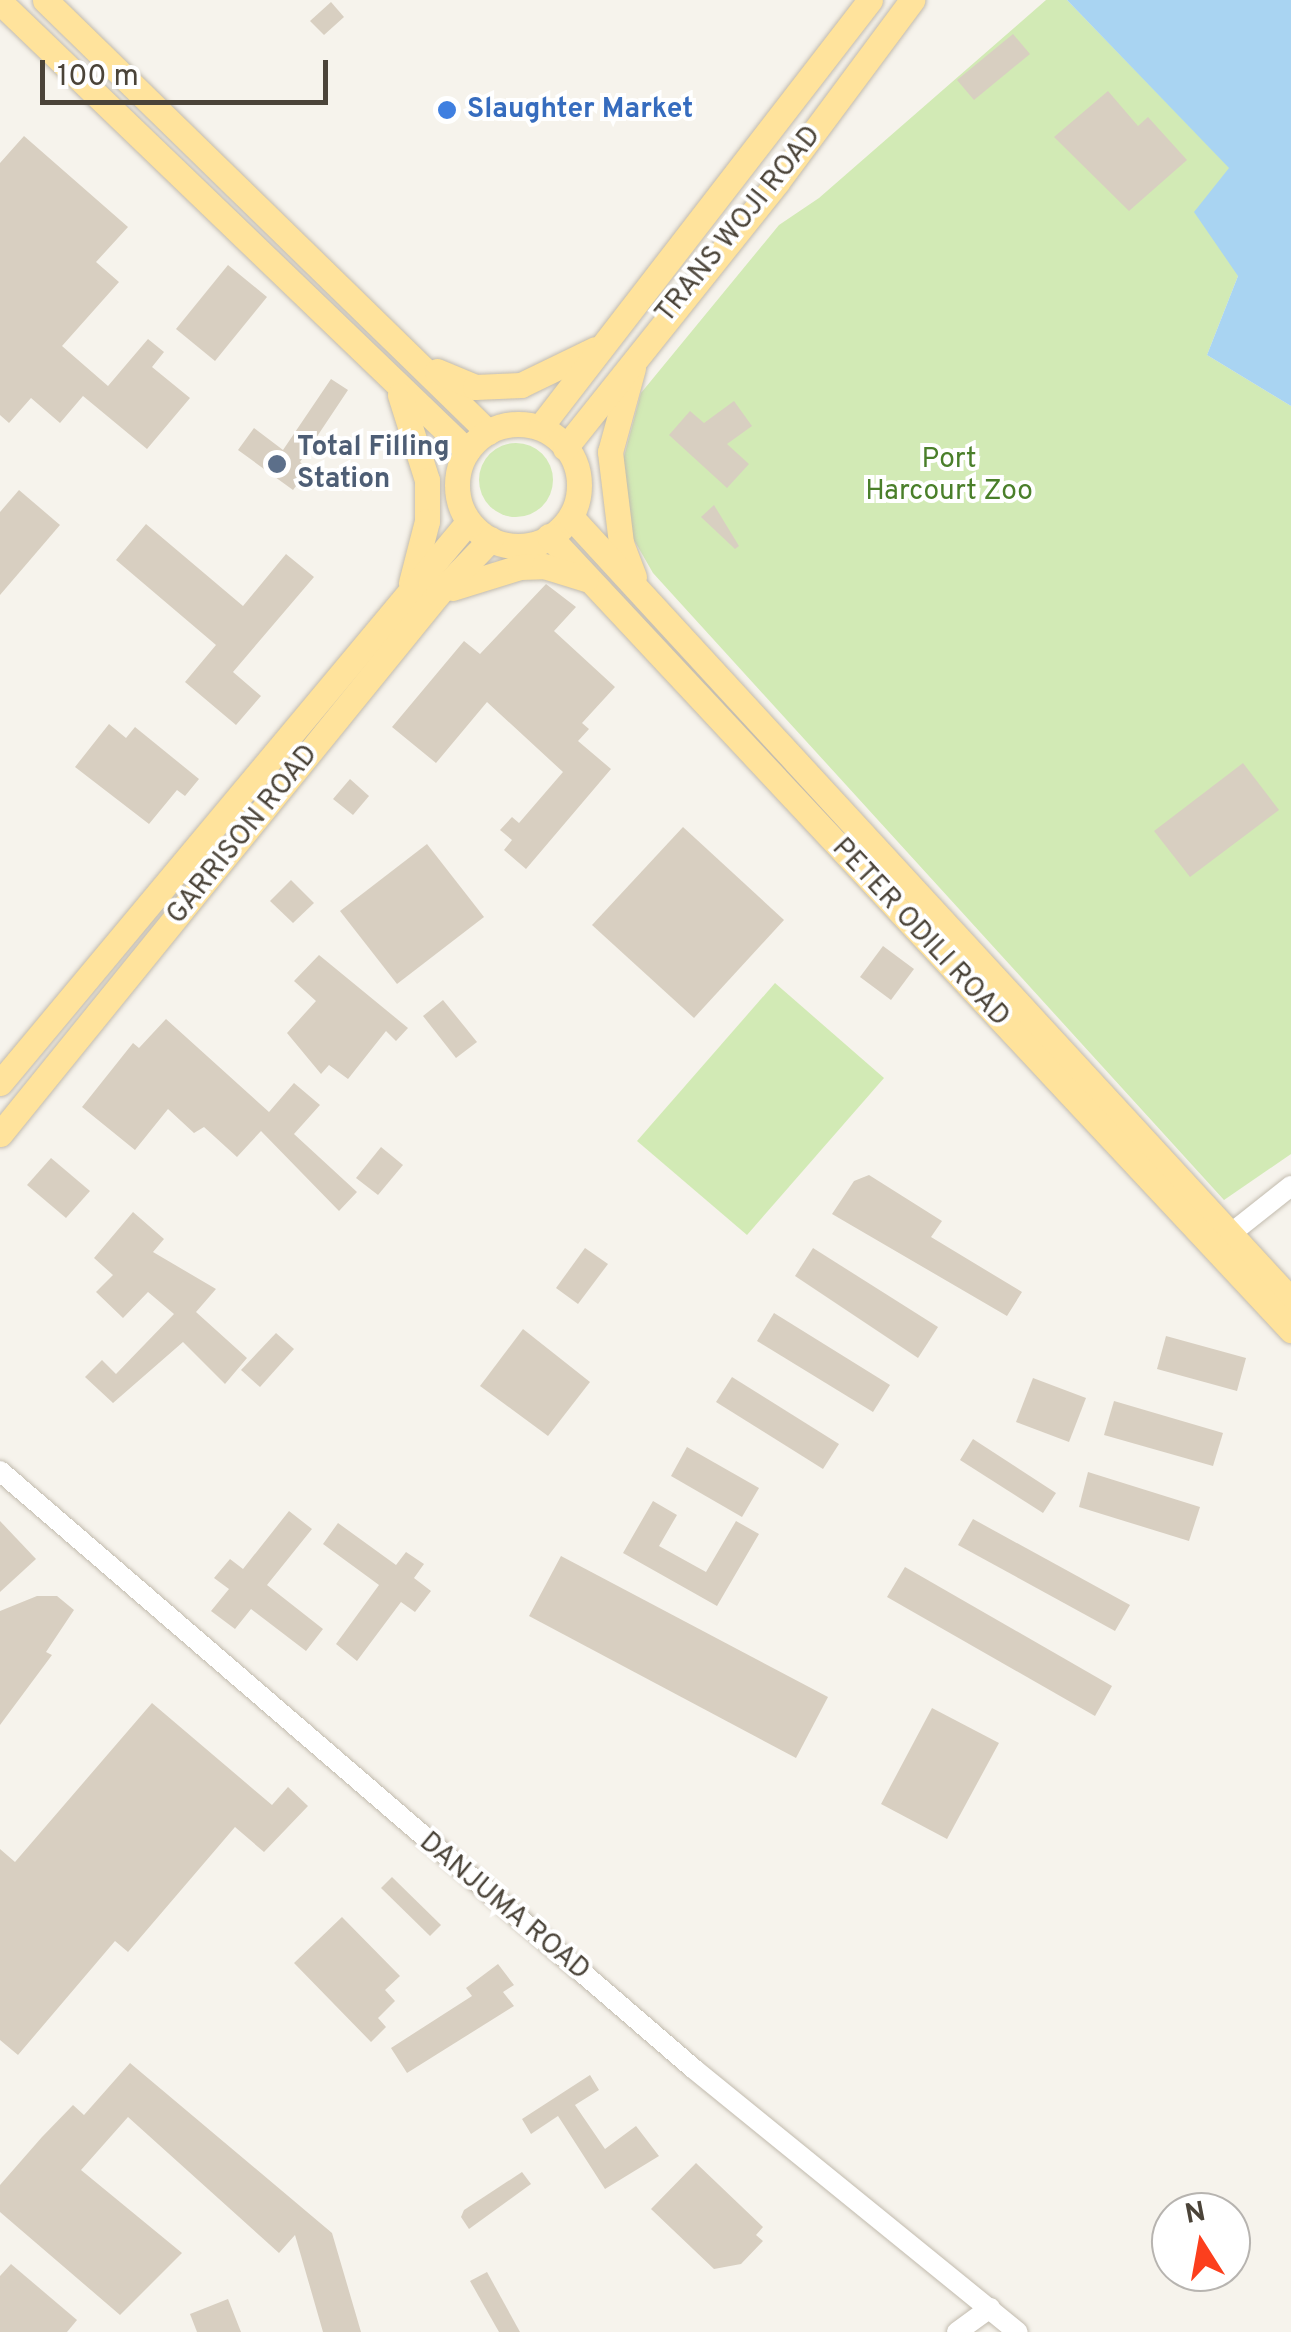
<!DOCTYPE html>
<style>
body{margin:0}
#map{position:relative;width:1291px;height:2332px;overflow:hidden;background:#f6f3ec;font-family:Overpass,sans-serif}
div>[style]{position:absolute}
[style*='--x']{left:calc(var(--x)*1px);top:calc(var(--y)*1px);width:calc(var(--w)*1px);rotate:calc(var(--a)*1deg)}
.green>*{inset:0;background:#d2eab5}
.round{border-radius:50%}
.water>*{inset:0;background:#a9d4f2}
.building>*{inset:0;background:#d8cfc1}
.roads{filter:drop-shadow(0 0 2px #c2bbae) drop-shadow(0 0 2px #c2bbae)}
.minor>*{height:20px;margin:-10px;padding:0 10px;transform-origin:10px;border-radius:10px;background:#fff}
.major>*{height:25px;margin:-12.5px;padding:0 12.5px;transform-origin:12.5px;border-radius:12.5px;background:#ffe39c}
.major>.ring{margin:-12.5px;padding:0;box-sizing:content-box;background:none;border:25px solid #ffe39c;border-radius:50%}
.dots>*{width:28px;height:28px;translate:-50% -50%;box-sizing:border-box;border:5px solid #fff;border-radius:50%}
span{translate:-50% -50%;white-space:nowrap;text-align:center;line-height:1.15;-webkit-text-stroke:8px #fff;paint-order:stroke}
.shop-label{font-size:28px;color:#366cbe;font-weight:700}
.left{translate:0 -50%;text-align:left}
.street-label{font-size:28px;color:#4b4439}
.service-label{font-size:28px;color:#4e5e75;font-weight:700}
.park-label{font-size:28px;color:#4a7f2a}
.north{position:absolute;left:1151px;top:2192px;width:100px;height:100px;box-sizing:border-box;background:#fff;border:2px solid #b7b4b0;border-radius:50%;rotate:349deg;font-size:28px;font-weight:700;line-height:40px;text-align:center;color:#4b4439}
.north::after{content:'';display:block;margin:auto;width:35px;height:45px;background:#fc3f1d;clip-path:polygon(50% 0,100% 100%,50% 72%,0 100%)}
.scale{position:absolute;left:40px;top:60px;width:288px;height:45px;box-sizing:border-box;border:5px solid #4b4439;border-top:0;padding-left:12px;font-size:30px;line-height:35px;white-space:nowrap;color:#4b4439;-webkit-text-stroke:8px #fff;paint-order:stroke}
</style>
<div id="map">
<div class="green">
<i style="clip-path:polygon(1046px 0,1067px 0,1230px 168px,1238px 276px,1207px 355px,1291px 406px,1291px 1154px,1224px 1200px,653px 573px,630px 533px,622px 464px,641px 393px,779px 225px,819px 198px)"></i>
<i class="round" style="left:479px;top:443px;width:74px;height:74px"></i>
<i style="clip-path:polygon(775px 983px,884px 1078px,747px 1235px,637px 1141px)"></i>
</div>
<div class="water">
<i style="clip-path:polygon(1067px 0,1291px 0,1291px 406px,1207px 355px,1238px 276px,1194px 212px,1229px 168px)"></i>
</div>
<div class="building">
<i style="clip-path:polygon(331px 2px,344px 17px,324px 35px,310px 21px)"></i>
<i style="clip-path:polygon(1013px 34px,1030px 54px,974px 100px,957px 80px)"></i>
<i style="clip-path:polygon(1108px 91px,1138px 126px,1148px 117px,1187px 160px,1129px 211px,1054px 137px)"></i>
<i style="clip-path:polygon(24px 136px,128px 227px,96px 262px,119px 282px,62px 346px,108px 386px,148px 339px,164px 352px,152px 367px,190px 398px,147px 449px,83px 396px,60px 423px,31px 398px,9px 423px,0 415px,0 163px)"></i>
<i style="clip-path:polygon(228px 265px,267px 297px,215px 361px,176px 329px)"></i>
<i style="clip-path:polygon(331px 379px,348px 390px,300px 462px,309px 469px,293px 490px,238px 450px,254px 428px,283px 450px)"></i>
<i style="clip-path:polygon(734px 401px,752px 426px,727px 444px,749px 464px,727px 488px,669px 435px,690px 411px,704px 423px)"></i>
<i style="clip-path:polygon(19px 490px,60px 525px,0 595px,0 512px)"></i>
<i style="clip-path:polygon(714px 505px,739px 546px,735px 549px,701px 517px)"></i>
<i style="clip-path:polygon(146px 524px,243px 606px,286px 554px,314px 577px,233px 672px,261px 696px,236px 725px,185px 682px,216px 645px,116px 560px)"></i>
<i style="clip-path:polygon(546px 584px,576px 607px,554px 631px,615px 687px,582px 723px,589px 729px,578px 741px,611px 769px,526px 869px,504px 850px,512px 840px,500px 830px,512px 817px,519px 823px,563px 772px,487px 702px,436px 763px,392px 727px,464px 641px,480px 654px)"></i>
<i style="clip-path:polygon(109px 724px,126px 738px,135px 727px,199px 779px,185px 796px,177px 790px,149px 824px,75px 767px)"></i>
<i style="clip-path:polygon(1243px 763px,1279px 810px,1190px 877px,1154px 831px)"></i>
<i style="clip-path:polygon(350px 779px,369px 796px,353px 815px,333px 799px)"></i>
<i style="clip-path:polygon(683px 827px,784px 920px,694px 1018px,592px 925px)"></i>
<i style="clip-path:polygon(427px 844px,484px 917px,397px 984px,340px 911px)"></i>
<i style="clip-path:polygon(291px 880px,314px 903px,293px 923px,270px 901px)"></i>
<i style="clip-path:polygon(883px 946px,914px 969px,891px 1000px,860px 977px)"></i>
<i style="clip-path:polygon(319px 955px,408px 1028px,396px 1041px,386px 1031px,348px 1079px,329px 1065px,321px 1074px,287px 1033px,316px 1001px,294px 981px)"></i>
<i style="clip-path:polygon(443px 1000px,477px 1042px,456px 1058px,423px 1016px)"></i>
<i style="clip-path:polygon(166px 1019px,269px 1112px,294px 1083px,320px 1105px,294px 1134px,357px 1192px,339px 1211px,261px 1131px,237px 1157px,204px 1127px,194px 1133px,168px 1109px,135px 1150px,82px 1107px,133px 1043px,139px 1048px)"></i>
<i style="clip-path:polygon(381px 1147px,403px 1165px,378px 1195px,356px 1178px)"></i>
<i style="clip-path:polygon(51px 1158px,90px 1191px,66px 1218px,27px 1185px)"></i>
<i style="clip-path:polygon(869px 1175px,942px 1221px,931px 1237px,1022px 1292px,1007px 1316px,832px 1214px,854px 1181px)"></i>
<i style="clip-path:polygon(133px 1212px,164px 1239px,153px 1252px,216px 1289px,196px 1312px,247px 1358px,225px 1384px,183px 1342px,113px 1403px,85px 1377px,102px 1360px,116px 1374px,174px 1314px,148px 1292px,123px 1318px,96px 1292px,113px 1275px,94px 1258px)"></i>
<i style="clip-path:polygon(585px 1248px,608px 1264px,578px 1304px,556px 1288px)"></i>
<i style="clip-path:polygon(813px 1248px,938px 1327px,918px 1358px,795px 1276px)"></i>
<i style="clip-path:polygon(774px 1313px,890px 1385px,873px 1412px,757px 1341px)"></i>
<i style="clip-path:polygon(523px 1329px,590px 1382px,548px 1436px,480px 1386px)"></i>
<i style="clip-path:polygon(276px 1333px,294px 1349px,260px 1387px,241px 1370px)"></i>
<i style="clip-path:polygon(1166px 1336px,1246px 1358px,1237px 1391px,1157px 1369px)"></i>
<i style="clip-path:polygon(732px 1377px,839px 1444px,823px 1469px,716px 1402px)"></i>
<i style="clip-path:polygon(1033px 1378px,1086px 1398px,1069px 1442px,1016px 1422px)"></i>
<i style="clip-path:polygon(1114px 1401px,1223px 1433px,1213px 1466px,1104px 1435px)"></i>
<i style="clip-path:polygon(973px 1439px,1056px 1493px,1043px 1513px,960px 1460px)"></i>
<i style="clip-path:polygon(687px 1447px,759px 1488px,742px 1517px,671px 1476px)"></i>
<i style="clip-path:polygon(1088px 1472px,1200px 1507px,1189px 1541px,1079px 1507px)"></i>
<i style="clip-path:polygon(653px 1501px,677px 1515px,659px 1546px,706px 1572px,736px 1521px,759px 1534px,717px 1606px,623px 1553px)"></i>
<i style="clip-path:polygon(289px 1511px,312px 1529px,267px 1585px,323px 1629px,306px 1651px,251px 1609px,235px 1629px,211px 1611px,229px 1589px,214px 1578px,230px 1559px,243px 1569px)"></i>
<i style="clip-path:polygon(973px 1519px,1130px 1605px,1115px 1631px,958px 1545px)"></i>
<i style="clip-path:polygon(0 1521px,36px 1559px,0 1592px)"></i>
<i style="clip-path:polygon(338px 1523px,396px 1565px,406px 1552px,424px 1564px,414px 1578px,431px 1591px,415px 1612px,401px 1602px,357px 1661px,336px 1644px,379px 1585px,323px 1544px)"></i>
<i style="clip-path:polygon(561px 1556px,828px 1697px,796px 1758px,529px 1616px)"></i>
<i style="clip-path:polygon(905px 1567px,1112px 1686px,1095px 1716px,887px 1597px)"></i>
<i style="clip-path:polygon(37px 1596px,57px 1596px,74px 1610px,46px 1652px,52px 1655px,0 1725px,0 1611px)"></i>
<i style="clip-path:polygon(152px 1703px,272px 1805px,288px 1787px,308px 1806px,264px 1852px,235px 1827px,128px 1952px,115px 1941px,18px 2055px,0 2040px,0 1849px,15px 1862px)"></i>
<i style="clip-path:polygon(932px 1708px,999px 1743px,947px 1839px,881px 1804px)"></i>
<i style="clip-path:polygon(392px 1877px,441px 1925px,430px 1936px,381px 1888px)"></i>
<i style="clip-path:polygon(342px 1917px,400px 1976px,385px 1990px,395px 2001px,378px 2018px,386px 2027px,371px 2042px,294px 1963px)"></i>
<i style="clip-path:polygon(498px 1964px,514px 1985px,503px 1992px,514px 2006px,407px 2073px,391px 2048px,472px 1996px,466px 1988px)"></i>
<i style="clip-path:polygon(130px 2063px,332px 2233px,361px 2332px,323px 2332px,295px 2235px,279px 2253px,128px 2117px,81px 2170px,182px 2253px,120px 2315px,0 2212px,0 2185px,42px 2137px,73px 2105px,84px 2115px)"></i>
<i style="clip-path:polygon(590px 2075px,599px 2090px,575px 2105px,605px 2149px,636px 2126px,659px 2156px,605px 2189px,558px 2116px,531px 2134px,522px 2119px)"></i>
<i style="clip-path:polygon(696px 2163px,763px 2227px,756px 2235px,763px 2241px,741px 2264px,714px 2269px,651px 2209px)"></i>
<i style="clip-path:polygon(522px 2172px,531px 2184px,469px 2229px,461px 2217px,464px 2210px)"></i>
<i style="clip-path:polygon(11px 2264px,77px 2320px,67px 2332px,0 2332px,0 2276px)"></i>
<i style="clip-path:polygon(487px 2272px,520px 2332px,499px 2332px,470px 2281px)"></i>
<i style="clip-path:polygon(228px 2299px,241px 2332px,197px 2332px,190px 2314px)"></i>
</div>
<div class="roads">
<div class="minor">
<i style="--x:1219;--y:1243;--w:92;--a:-38.4"></i>
<i style="--x:0;--y:1471;--w:916;--a:40.75"></i>
<i style="--x:694;--y:2069;--w:417;--a:39.1"></i>
<i style="--x:957;--y:2332;--w:41;--a:-36"></i>
</div>
<div class="major">
<i style="--x:45;--y:0;--w:619;--a:44.28"></i>
<i style="--x:0;--y:2;--w:648;--a:43.87"></i>
<i style="--x:633;--y:368;--w:87;--a:105.3"></i>
<i style="--x:610;--y:452;--w:92;--a:83.1"></i>
<i style="--x:621;--y:543;--w:36;--a:69"></i>
<i style="--x:437;--y:371;--w:41;--a:22.8"></i>
<i style="--x:475;--y:387;--w:46;--a:-2.5"></i>
<i style="--x:521;--y:385;--w:82;--a:-25.9"></i>
<i style="--x:400;--y:395;--w:89;--a:72.4"></i>
<i style="--x:427;--y:480;--w:41;--a:90"></i>
<i style="--x:427;--y:521;--w:64;--a:104.5"></i>
<i class="ring" style="left:457px;top:424px;width:97px;height:97px"></i>
<i style="--x:541;--y:426;--w:538;--a:-52.32"></i>
<i style="--x:565;--y:448;--w:340;--a:-51.4"></i>
<i style="--x:777;--y:182;--w:227;--a:-53.4"></i>
<i style="--x:571;--y:517;--w:1064;--a:47.4"></i>
<i style="--x:549;--y:536;--w:1087;--a:46.94"></i>
<i style="--x:452;--y:588;--w:71;--a:-17.2"></i>
<i style="--x:520;--y:567;--w:24;--a:-2"></i>
<i style="--x:544;--y:566;--w:44;--a:17.2"></i>
<i style="--x:0;--y:1083;--w:731;--a:-50.16"></i>
<i style="--x:0;--y:1134;--w:695;--a:-50.95"></i>
<i style="--x:438;--y:594;--w:76;--a:-46.1"></i>
</div>
</div>
<div class="dots">
<i style="left:447px;top:110px;background:#3f7fe0"></i>
<i style="left:277px;top:464px;background:#5c6f8a"></i>
</div>
<div class="shop-label">
<span class="left" style="left:467px;top:110px">Slaughter Market</span>
</div>
<div class="street-label">
<span style="left:739px;top:225px;rotate:-51deg">TRANS WOJI ROAD</span>
<span style="left:243px;top:835px;rotate:-51deg">GARRISON ROAD</span>
<span style="left:920px;top:933px;rotate:47deg">PETER ODILI ROAD</span>
<span style="left:504px;top:1907px;rotate:40deg">DANJUMA ROAD</span>
</div>
<div class="service-label">
<span class="left" style="left:297px;top:464px">Total Filling<br>Station</span>
</div>
<div class="park-label">
<span style="left:949px;top:476px">Port<br>Harcourt Zoo</span>
</div>
<div class="north">N</div>
<div class="scale">100 m</div>
</div>
